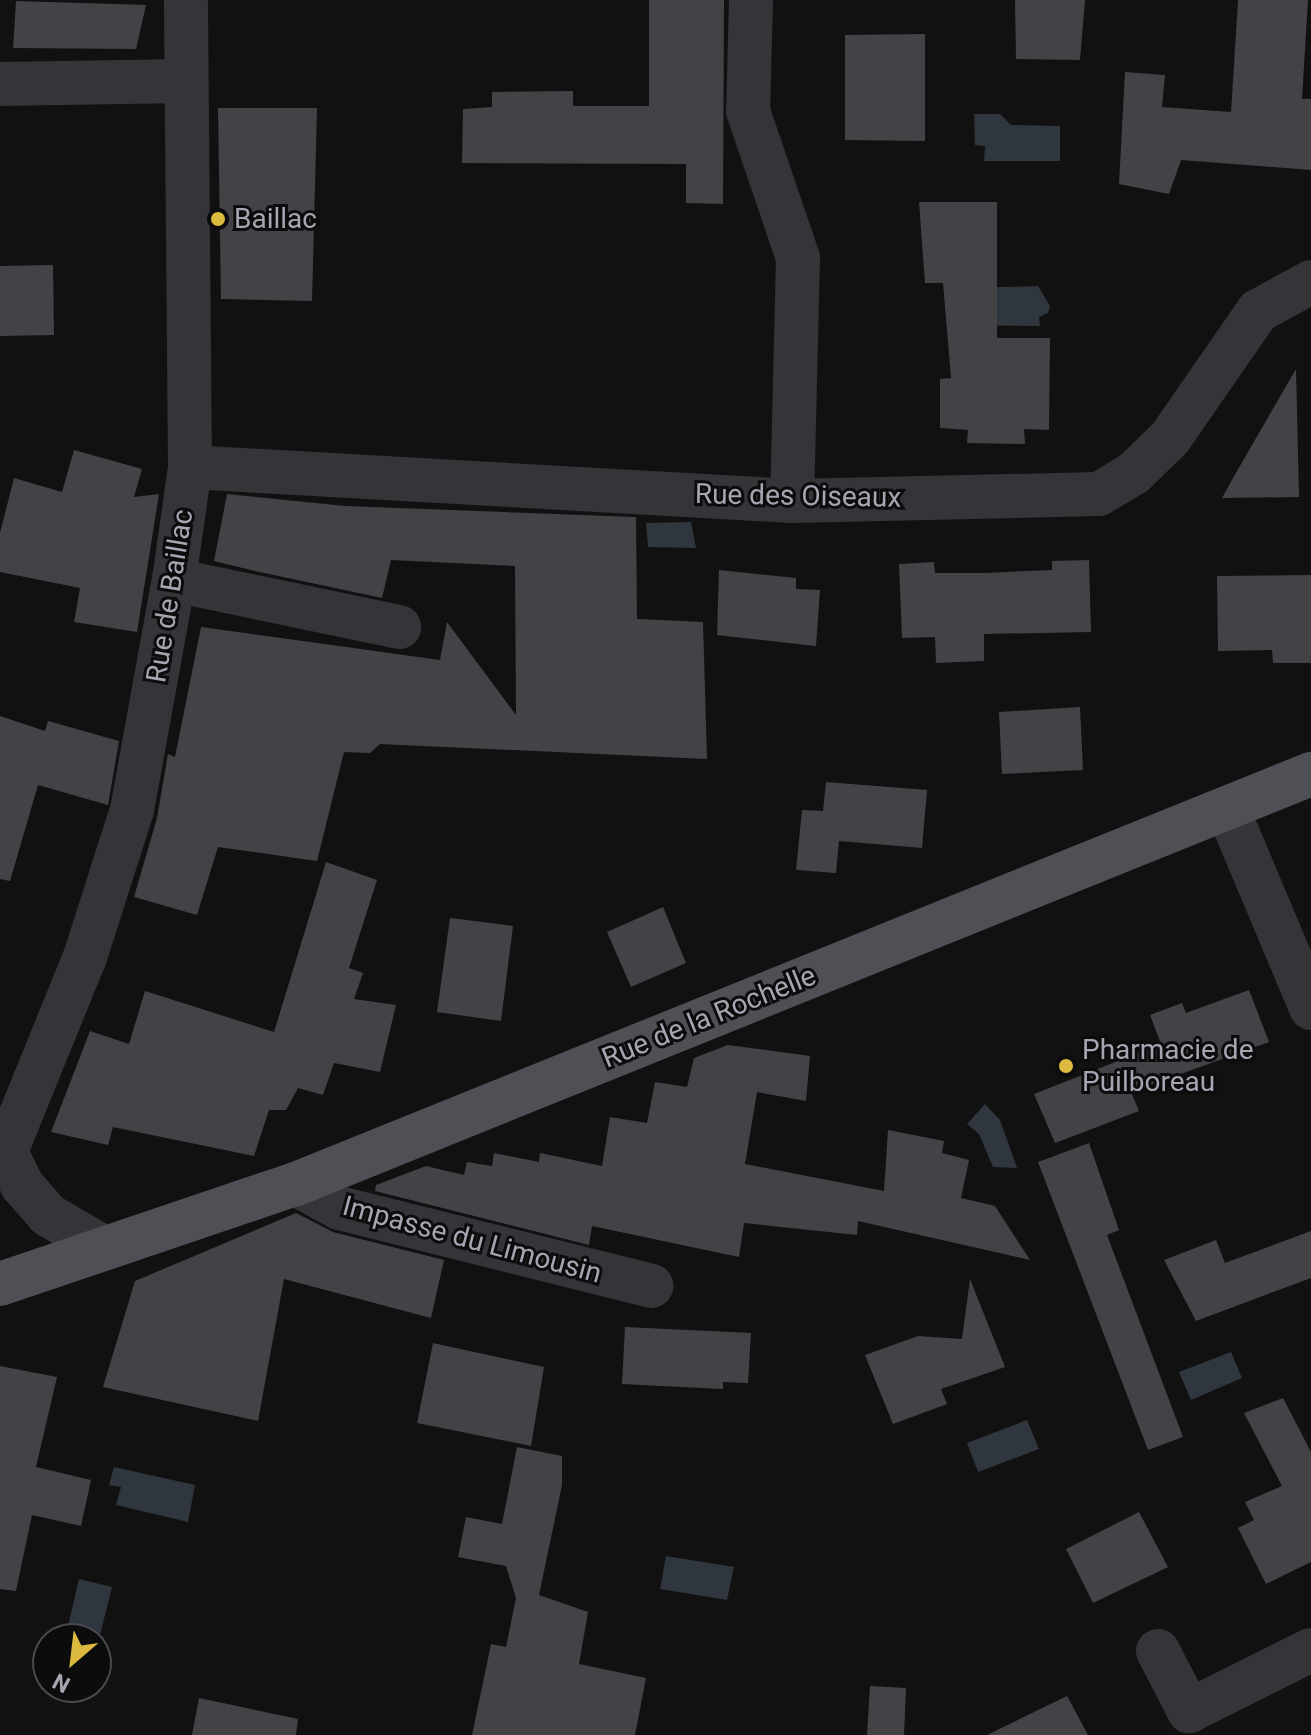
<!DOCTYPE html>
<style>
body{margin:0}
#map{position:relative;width:1311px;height:1735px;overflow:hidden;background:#111112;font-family:Roboto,sans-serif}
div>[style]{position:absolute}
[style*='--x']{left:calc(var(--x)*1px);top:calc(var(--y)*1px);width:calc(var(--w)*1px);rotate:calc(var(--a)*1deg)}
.water>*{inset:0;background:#30363d}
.building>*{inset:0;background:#434347}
.minor>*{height:44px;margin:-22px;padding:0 22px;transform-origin:22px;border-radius:22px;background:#353539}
.major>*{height:44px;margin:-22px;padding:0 22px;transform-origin:22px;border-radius:22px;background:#4f5056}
.dots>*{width:22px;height:22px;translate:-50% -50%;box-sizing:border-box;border:4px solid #0c0c0d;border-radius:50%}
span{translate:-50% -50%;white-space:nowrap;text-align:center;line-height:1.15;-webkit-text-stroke:6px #0c0c0d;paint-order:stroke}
.poi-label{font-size:28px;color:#a4a7b1}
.left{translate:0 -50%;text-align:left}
.street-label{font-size:28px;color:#a4a7b1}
.north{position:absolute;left:32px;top:1623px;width:80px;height:80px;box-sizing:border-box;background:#0c0c0d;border:2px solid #494a4f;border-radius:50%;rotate:208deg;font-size:22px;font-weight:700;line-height:32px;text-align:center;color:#a4a7b1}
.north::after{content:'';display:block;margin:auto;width:28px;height:36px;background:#dcba3f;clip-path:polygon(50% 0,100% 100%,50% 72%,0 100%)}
</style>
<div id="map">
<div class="water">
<i style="clip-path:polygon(974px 114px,1000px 114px,1011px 125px,1060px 126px,1060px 161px,984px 161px,985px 146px,975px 145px)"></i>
<i style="clip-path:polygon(1038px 286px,1050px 306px,1048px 313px,1039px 317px,1040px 326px,972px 325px,972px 288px)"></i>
<i style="clip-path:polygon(691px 522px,696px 548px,648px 547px,646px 523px)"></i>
<i style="clip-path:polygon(985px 1104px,1000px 1120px,1017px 1168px,993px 1167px,979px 1134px,967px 1124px)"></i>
<i style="clip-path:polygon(1231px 1352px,1242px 1378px,1191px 1400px,1179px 1372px)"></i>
<i style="clip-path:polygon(1027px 1420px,1039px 1449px,978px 1472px,967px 1443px)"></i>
<i style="clip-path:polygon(114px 1467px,195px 1485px,188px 1522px,116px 1505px,121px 1487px,109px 1485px)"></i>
<i style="clip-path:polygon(666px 1556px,734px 1567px,727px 1600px,660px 1589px)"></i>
<i style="clip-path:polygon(79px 1579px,112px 1587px,96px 1651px,96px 1639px,65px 1639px)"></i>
</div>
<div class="building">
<i style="clip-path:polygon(649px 0,724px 0,723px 204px,686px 203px,686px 164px,462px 163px,463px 109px,492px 107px,492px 92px,573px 91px,573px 106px,649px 106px)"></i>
<i style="clip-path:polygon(1015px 0,1085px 0,1080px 60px,1016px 59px)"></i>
<i style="clip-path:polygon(1238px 0,1308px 0,1302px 99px,1311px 99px,1311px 170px,1181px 160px,1169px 194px,1119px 184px,1125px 72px,1165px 75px,1162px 107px,1231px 112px)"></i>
<i style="clip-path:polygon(16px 1px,146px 5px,136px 49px,13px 48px)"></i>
<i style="clip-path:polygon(925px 34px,925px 141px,845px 140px,845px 35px)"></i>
<i style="clip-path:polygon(218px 108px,317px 108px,312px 301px,221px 299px)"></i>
<i style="clip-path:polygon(919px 202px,997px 202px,997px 338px,1050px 338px,1049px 430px,1024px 429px,1025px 444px,967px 443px,968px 430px,940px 428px,940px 379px,951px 378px,943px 283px,925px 283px)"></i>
<i style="clip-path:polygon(53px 265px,54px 335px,0 336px,0 266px)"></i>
<i style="clip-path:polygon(1296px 369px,1299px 497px,1222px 498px,1237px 471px)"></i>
<i style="clip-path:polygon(74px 450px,142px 469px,134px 497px,159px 494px,137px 632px,74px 622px,80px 588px,0 572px,0 533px,14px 478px,62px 492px)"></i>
<i style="clip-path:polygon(227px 494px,345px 506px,636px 517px,637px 619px,703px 622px,707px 759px,380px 744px,370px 753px,344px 752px,317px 861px,218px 847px,197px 915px,134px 897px,157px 818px,168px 754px,175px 757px,201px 627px,440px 660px,447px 622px,516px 715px,515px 566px,391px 560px,382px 598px,255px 571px,214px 561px)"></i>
<i style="clip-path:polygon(1089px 560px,1091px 632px,984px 634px,984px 661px,936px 663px,935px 637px,902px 638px,899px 564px,934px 562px,935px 573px,985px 573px,1052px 570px,1052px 561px)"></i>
<i style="clip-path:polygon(719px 570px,796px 578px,796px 589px,820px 590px,816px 646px,717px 635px)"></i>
<i style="clip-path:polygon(1311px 575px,1311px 663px,1273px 663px,1272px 650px,1218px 651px,1217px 576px)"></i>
<i style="clip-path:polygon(1080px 707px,1083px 770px,1002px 774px,999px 712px)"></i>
<i style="clip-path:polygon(0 716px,45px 731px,48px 721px,119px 741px,108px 805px,38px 785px,10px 881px,0 879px)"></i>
<i style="clip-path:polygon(826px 782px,927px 790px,922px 848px,839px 841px,836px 873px,796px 870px,802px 810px,823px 811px)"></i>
<i style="clip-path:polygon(326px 862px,377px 880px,349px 968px,363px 973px,354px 999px,396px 1005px,380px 1072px,334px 1063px,323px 1095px,298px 1088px,286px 1110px,269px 1110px,254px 1156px,113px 1127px,108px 1145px,51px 1132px,90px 1031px,129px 1044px,145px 991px,274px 1032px)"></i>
<i style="clip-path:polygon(663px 907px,686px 963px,631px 987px,607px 932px)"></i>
<i style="clip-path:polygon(450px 918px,513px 926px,501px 1021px,437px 1012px)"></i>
<i style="clip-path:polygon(1249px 990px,1269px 1042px,1131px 1092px,1139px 1111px,1055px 1143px,1034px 1094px,1161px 1044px,1150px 1015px,1182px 1003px,1186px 1013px)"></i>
<i style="clip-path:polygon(728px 1045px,810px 1056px,806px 1101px,757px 1092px,745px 1164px,884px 1191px,888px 1130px,944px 1141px,942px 1153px,969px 1160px,961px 1198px,995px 1206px,1030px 1260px,858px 1221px,857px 1235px,744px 1223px,739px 1257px,592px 1226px,589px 1245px,375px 1191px,376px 1185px,426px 1166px,464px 1175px,467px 1162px,492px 1166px,494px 1153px,539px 1162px,540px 1153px,602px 1166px,610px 1117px,647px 1123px,655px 1082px,687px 1087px,694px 1058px)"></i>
<i style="clip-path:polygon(1089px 1143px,1119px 1230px,1107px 1235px,1183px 1437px,1148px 1450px,1038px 1162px)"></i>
<i style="clip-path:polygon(296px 1213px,333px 1232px,444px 1260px,431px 1318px,284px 1279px,258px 1421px,103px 1387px,135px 1281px)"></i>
<i style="clip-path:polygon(1311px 1231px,1311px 1278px,1196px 1321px,1164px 1260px,1216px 1240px,1225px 1263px)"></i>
<i style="clip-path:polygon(970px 1279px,1005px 1367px,941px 1389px,947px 1404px,893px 1424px,865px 1355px,918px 1336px,962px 1339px)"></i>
<i style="clip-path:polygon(625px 1327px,751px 1333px,748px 1383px,723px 1382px,723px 1389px,622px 1384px)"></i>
<i style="clip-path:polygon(433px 1343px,544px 1367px,531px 1446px,417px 1423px)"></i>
<i style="clip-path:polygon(0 1366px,57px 1377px,36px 1467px,91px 1480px,81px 1526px,32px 1515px,16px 1591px,0 1589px)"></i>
<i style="clip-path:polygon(1283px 1398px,1311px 1452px,1311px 1562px,1266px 1584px,1238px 1528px,1254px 1520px,1245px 1502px,1282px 1486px,1244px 1413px)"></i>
<i style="clip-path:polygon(517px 1447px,562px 1456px,562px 1485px,539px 1595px,588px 1612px,579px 1664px,646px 1678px,635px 1735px,472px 1735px,491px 1644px,506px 1647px,516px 1598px,506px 1566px,458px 1557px,466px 1517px,502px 1524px)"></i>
<i style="clip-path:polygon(1139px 1512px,1168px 1567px,1093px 1603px,1066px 1549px)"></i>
<i style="clip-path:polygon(870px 1686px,906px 1688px,904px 1735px,867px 1735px)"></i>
<i style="clip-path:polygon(1067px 1696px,1088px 1735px,987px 1735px)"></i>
<i style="clip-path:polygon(199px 1698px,298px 1719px,296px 1735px,192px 1735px)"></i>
</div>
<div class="minor">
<i style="--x:751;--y:0;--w:111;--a:91.5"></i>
<i style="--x:748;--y:111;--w:155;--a:71.2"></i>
<i style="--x:798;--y:258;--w:243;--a:91.4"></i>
<i style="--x:0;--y:84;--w:185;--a:-0.9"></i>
<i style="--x:190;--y:467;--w:603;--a:3.23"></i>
<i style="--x:792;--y:501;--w:307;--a:-1.3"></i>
<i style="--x:1099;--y:494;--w:41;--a:-31"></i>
<i style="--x:1134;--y:473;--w:50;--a:-44.2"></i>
<i style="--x:1170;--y:438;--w:155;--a:-55.3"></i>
<i style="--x:1258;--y:311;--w:60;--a:-28.7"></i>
<i style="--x:174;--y:580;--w:230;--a:11.8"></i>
<i style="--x:1227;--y:808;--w:217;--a:67.2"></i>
<i style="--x:6;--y:1152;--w:37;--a:64"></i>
<i style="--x:22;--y:1185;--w:40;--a:49"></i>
<i style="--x:48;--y:1215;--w:64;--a:30.2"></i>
<i style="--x:0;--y:1166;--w:226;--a:-67.9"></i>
<i style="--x:85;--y:957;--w:154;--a:-72.3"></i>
<i style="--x:132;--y:810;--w:234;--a:-79.7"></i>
<i style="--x:174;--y:580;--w:114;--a:-81.9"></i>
<i style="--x:190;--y:467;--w:467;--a:-90.5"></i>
<i style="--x:296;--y:1184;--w:49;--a:29.2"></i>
<i style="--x:339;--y:1208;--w:322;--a:14"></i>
<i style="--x:1158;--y:1651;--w:68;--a:62.7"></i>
<i style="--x:1189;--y:1711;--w:136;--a:-26.6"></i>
</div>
<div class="major">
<i style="--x:0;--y:1284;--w:312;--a:-18.7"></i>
<i style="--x:296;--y:1184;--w:1095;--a:-22"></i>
</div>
<div class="dots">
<i style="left:218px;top:219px;background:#dcba3f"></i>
<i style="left:1066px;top:1066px;background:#dcba3f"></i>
</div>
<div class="poi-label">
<span class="left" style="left:234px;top:219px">Baillac</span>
<span class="left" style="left:1082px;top:1066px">Pharmacie de<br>Puilboreau</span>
</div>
<div class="street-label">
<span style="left:798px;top:496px;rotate:1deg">Rue des Oiseaux</span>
<span style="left:170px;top:596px;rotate:-81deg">Rue de Baillac</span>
<span style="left:709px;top:1017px;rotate:-22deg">Rue de la Rochelle</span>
<span style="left:472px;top:1240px;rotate:15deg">Impasse du Limousin</span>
</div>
<div class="north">N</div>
</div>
